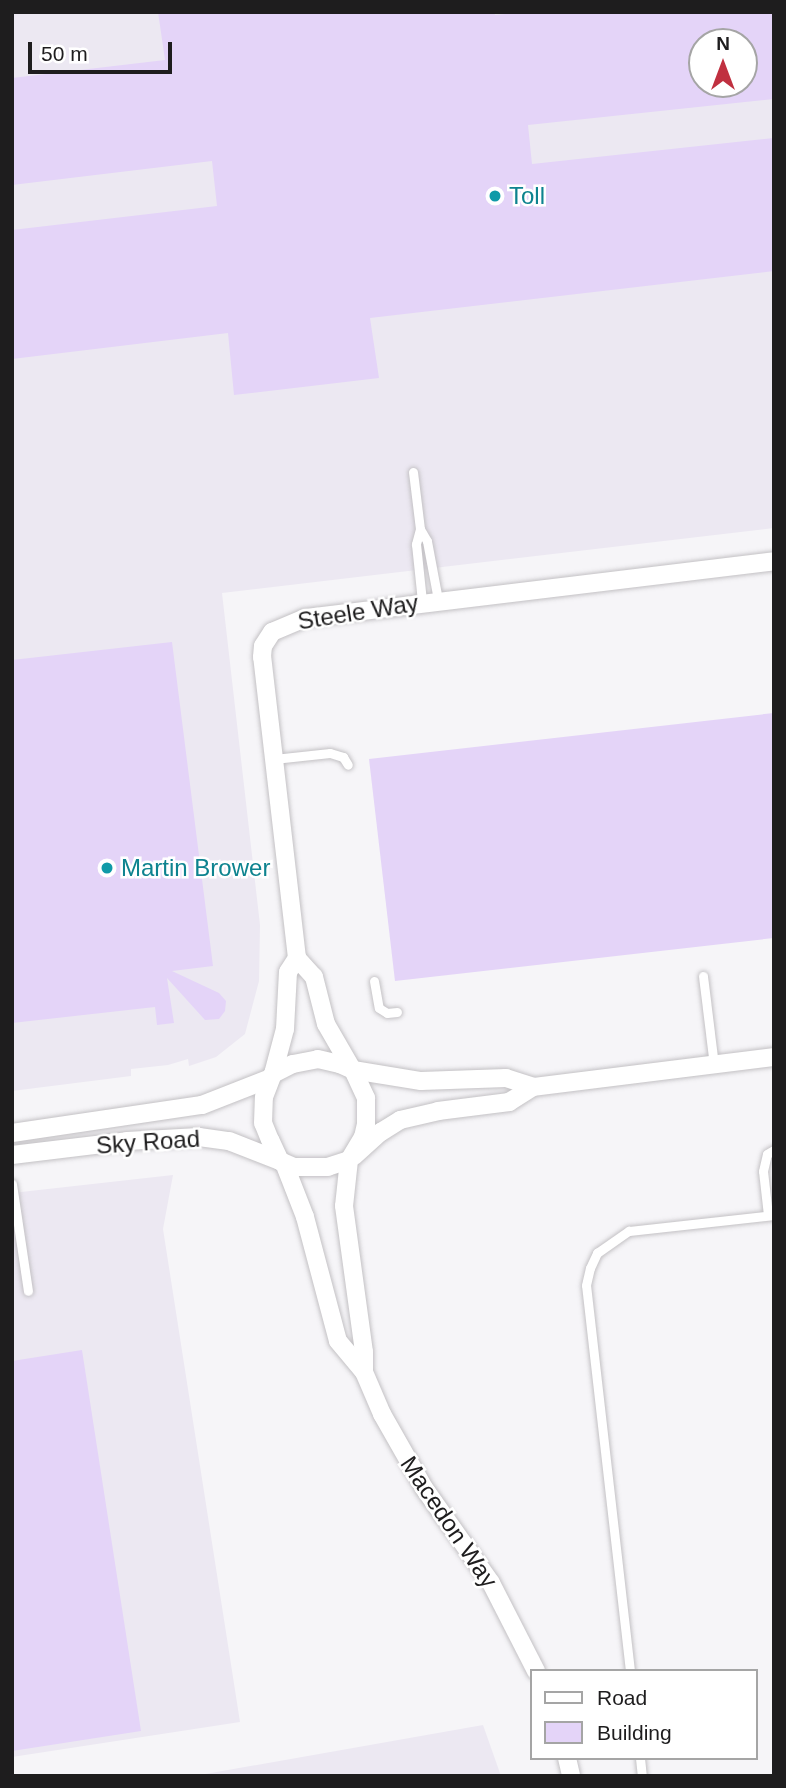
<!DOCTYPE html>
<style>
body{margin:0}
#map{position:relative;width:786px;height:1788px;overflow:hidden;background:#f6f5f8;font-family:Arial,sans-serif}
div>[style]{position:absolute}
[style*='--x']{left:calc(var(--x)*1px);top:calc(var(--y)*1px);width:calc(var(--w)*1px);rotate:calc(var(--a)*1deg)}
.built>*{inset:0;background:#ece8f2}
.building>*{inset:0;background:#e4d4f8}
.roads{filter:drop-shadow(0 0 2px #c3c1c4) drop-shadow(0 0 2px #c3c1c4)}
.service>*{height:9px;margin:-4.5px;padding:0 4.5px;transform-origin:4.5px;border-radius:4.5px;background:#fff}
.minor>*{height:18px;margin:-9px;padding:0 9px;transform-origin:9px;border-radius:9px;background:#fff}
.dots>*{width:19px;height:19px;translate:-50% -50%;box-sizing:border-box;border:4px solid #fff;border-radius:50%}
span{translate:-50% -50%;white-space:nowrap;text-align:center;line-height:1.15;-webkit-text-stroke:5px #fff;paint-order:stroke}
.culture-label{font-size:24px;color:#0d838f}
.left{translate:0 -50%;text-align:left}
.street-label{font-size:24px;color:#1e1d1e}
.frame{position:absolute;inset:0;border:14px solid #1e1d1e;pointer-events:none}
.legend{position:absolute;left:530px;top:1669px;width:228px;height:91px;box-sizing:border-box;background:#fff;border:2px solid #a5a5a5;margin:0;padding:9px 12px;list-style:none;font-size:21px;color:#1e1d1e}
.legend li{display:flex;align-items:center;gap:14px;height:35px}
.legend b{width:35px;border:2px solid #a5a5a5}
.north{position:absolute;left:688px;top:28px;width:70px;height:70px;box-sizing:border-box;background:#fff;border:2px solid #a5a5a5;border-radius:50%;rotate:0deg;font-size:19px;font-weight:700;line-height:28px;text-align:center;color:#1e1d1e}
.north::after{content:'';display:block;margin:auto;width:24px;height:32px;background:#c03040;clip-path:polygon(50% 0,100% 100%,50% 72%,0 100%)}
.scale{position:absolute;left:28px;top:42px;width:144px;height:32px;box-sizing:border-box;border:4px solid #1e1d1e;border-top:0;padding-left:9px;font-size:21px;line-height:24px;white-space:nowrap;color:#1e1d1e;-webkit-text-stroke:5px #fff;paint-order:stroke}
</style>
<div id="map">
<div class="built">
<i style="clip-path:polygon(evenodd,12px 12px,774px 12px,774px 528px,222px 593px,260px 925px,259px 981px,245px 1034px,216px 1057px,189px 1066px,188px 1059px,168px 1065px,131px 1069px,131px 1076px,12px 1091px,12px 12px,702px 42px,744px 42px,744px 84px,702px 84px,702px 42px)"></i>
<i style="clip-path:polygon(173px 1175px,163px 1229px,240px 1722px,12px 1757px,12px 1193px)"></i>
<i style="clip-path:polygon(483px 1725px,501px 1776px,194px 1776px)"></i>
</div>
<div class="building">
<i style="clip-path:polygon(evenodd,158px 12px,494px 12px,495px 15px,524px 12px,774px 12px,774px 99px,528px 125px,532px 164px,774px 138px,774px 271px,370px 318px,379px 378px,234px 395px,228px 333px,12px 359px,12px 230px,217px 206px,212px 161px,12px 185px,12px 78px,165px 60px,158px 12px,702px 42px,744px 42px,744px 84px,702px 84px,702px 42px)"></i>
<i style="clip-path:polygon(172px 642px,213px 966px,172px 971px,219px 993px,226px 1001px,225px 1011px,219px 1019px,205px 1020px,167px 978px,174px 1023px,157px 1025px,155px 1007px,12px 1023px,12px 660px)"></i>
<i style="clip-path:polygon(774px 713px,774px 938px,395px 981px,369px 759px)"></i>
<i style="clip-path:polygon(82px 1350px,141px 1731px,12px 1751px,12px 1361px)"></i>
</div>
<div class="roads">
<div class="service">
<i style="--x:413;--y:472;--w:57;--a:83"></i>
<i style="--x:420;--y:529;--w:16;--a:105"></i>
<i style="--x:416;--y:544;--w:57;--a:84"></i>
<i style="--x:420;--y:529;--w:14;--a:60"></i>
<i style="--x:427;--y:541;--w:60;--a:79.4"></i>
<i style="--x:274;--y:759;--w:56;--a:-6.1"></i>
<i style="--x:330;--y:753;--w:14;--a:17"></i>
<i style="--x:343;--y:757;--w:9;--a:58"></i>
<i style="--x:703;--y:976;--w:90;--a:83"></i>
<i style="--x:374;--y:981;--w:27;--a:80"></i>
<i style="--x:379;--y:1008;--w:9;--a:32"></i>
<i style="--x:387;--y:1013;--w:10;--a:-6"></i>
<i style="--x:12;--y:1184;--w:108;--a:81.5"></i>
<i style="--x:768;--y:1215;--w:44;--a:-96.5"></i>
<i style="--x:763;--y:1171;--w:17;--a:-77"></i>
<i style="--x:767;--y:1154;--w:8;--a:-30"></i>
<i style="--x:630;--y:1671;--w:388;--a:-96.5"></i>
<i style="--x:586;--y:1285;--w:17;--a:-77"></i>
<i style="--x:590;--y:1268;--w:17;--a:-65"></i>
<i style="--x:597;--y:1253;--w:39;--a:-35"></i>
<i style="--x:629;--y:1231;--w:146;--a:-6.3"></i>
<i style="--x:640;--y:1758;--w:18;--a:84"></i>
</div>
<div class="minor">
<i style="--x:318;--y:1059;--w:23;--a:13"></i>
<i style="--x:340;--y:1064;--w:14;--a:25"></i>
<i style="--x:353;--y:1070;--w:31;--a:65"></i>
<i style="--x:366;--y:1098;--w:26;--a:90"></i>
<i style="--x:366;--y:1124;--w:13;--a:103"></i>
<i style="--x:363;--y:1137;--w:27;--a:121"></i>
<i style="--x:349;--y:1160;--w:22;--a:162"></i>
<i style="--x:328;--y:1167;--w:34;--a:180"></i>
<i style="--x:294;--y:1167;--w:15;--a:-157"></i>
<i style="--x:280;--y:1161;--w:23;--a:-115"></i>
<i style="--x:270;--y:1140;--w:18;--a:-112"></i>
<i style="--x:263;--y:1123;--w:26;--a:-88"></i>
<i style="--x:264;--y:1097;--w:25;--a:-69"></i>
<i style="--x:273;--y:1074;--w:22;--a:-27"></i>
<i style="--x:293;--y:1064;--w:25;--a:-11"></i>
<i style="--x:352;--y:1069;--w:52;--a:-120"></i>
<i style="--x:326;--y:1024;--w:49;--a:-104.3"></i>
<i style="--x:314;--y:977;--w:25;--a:-132"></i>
<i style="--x:297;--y:958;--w:303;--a:-96.6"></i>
<i style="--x:262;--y:657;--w:11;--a:-85"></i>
<i style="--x:263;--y:646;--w:17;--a:-57"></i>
<i style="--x:272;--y:632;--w:36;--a:-23"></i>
<i style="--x:305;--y:618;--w:472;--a:-6.9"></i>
<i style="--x:353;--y:1070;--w:69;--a:9.2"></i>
<i style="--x:421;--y:1081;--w:85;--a:-2"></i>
<i style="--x:506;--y:1078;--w:28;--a:18"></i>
<i style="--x:273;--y:1074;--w:47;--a:-75.1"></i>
<i style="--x:285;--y:1029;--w:57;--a:-87"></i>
<i style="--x:288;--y:972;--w:17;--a:-57"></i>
<i style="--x:12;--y:1133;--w:192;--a:-8.4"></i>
<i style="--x:202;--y:1105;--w:74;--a:-21.4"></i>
<i style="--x:12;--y:1155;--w:116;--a:-6.9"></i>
<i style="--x:127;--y:1141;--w:72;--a:-3.2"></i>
<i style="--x:199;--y:1137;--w:30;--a:8"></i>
<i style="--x:229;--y:1141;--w:55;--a:21.4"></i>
<i style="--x:354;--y:1156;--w:36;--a:-42"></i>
<i style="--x:381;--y:1132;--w:22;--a:-32"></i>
<i style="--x:400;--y:1120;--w:39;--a:-13"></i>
<i style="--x:438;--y:1111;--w:72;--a:-7.2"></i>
<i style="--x:509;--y:1102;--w:28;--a:-32"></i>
<i style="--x:533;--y:1087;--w:243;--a:-7.1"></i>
<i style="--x:349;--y:1160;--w:46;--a:96.2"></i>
<i style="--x:344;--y:1206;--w:147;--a:82.2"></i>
<i style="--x:364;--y:1352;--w:20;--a:90"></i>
<i style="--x:284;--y:1163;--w:58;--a:68.7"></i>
<i style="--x:305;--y:1217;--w:128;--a:75.1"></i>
<i style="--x:338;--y:1341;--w:40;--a:50"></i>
<i style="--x:364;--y:1372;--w:46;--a:66.8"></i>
<i style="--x:382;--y:1414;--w:85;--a:60.4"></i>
<i style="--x:424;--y:1488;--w:116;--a:54.8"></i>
<i style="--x:491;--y:1583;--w:99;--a:62.9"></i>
<i style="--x:567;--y:1758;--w:18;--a:77"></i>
</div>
</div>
<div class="dots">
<i style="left:495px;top:196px;background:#0f9aa8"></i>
<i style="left:107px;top:868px;background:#0f9aa8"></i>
</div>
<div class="culture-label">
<span class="left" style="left:509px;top:196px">Toll</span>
<span class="left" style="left:121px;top:868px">Martin Brower</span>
</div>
<div class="street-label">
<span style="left:358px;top:612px;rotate:-9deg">Steele Way</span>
<span style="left:148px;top:1142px;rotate:-4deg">Sky Road</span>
<span style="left:449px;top:1522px;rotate:56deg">Macedon Way</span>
</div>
<div class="frame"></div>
<ul class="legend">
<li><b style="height:9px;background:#fff"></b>Road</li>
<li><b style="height:19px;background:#e4d4f8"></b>Building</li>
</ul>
<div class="north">N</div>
<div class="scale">50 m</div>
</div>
